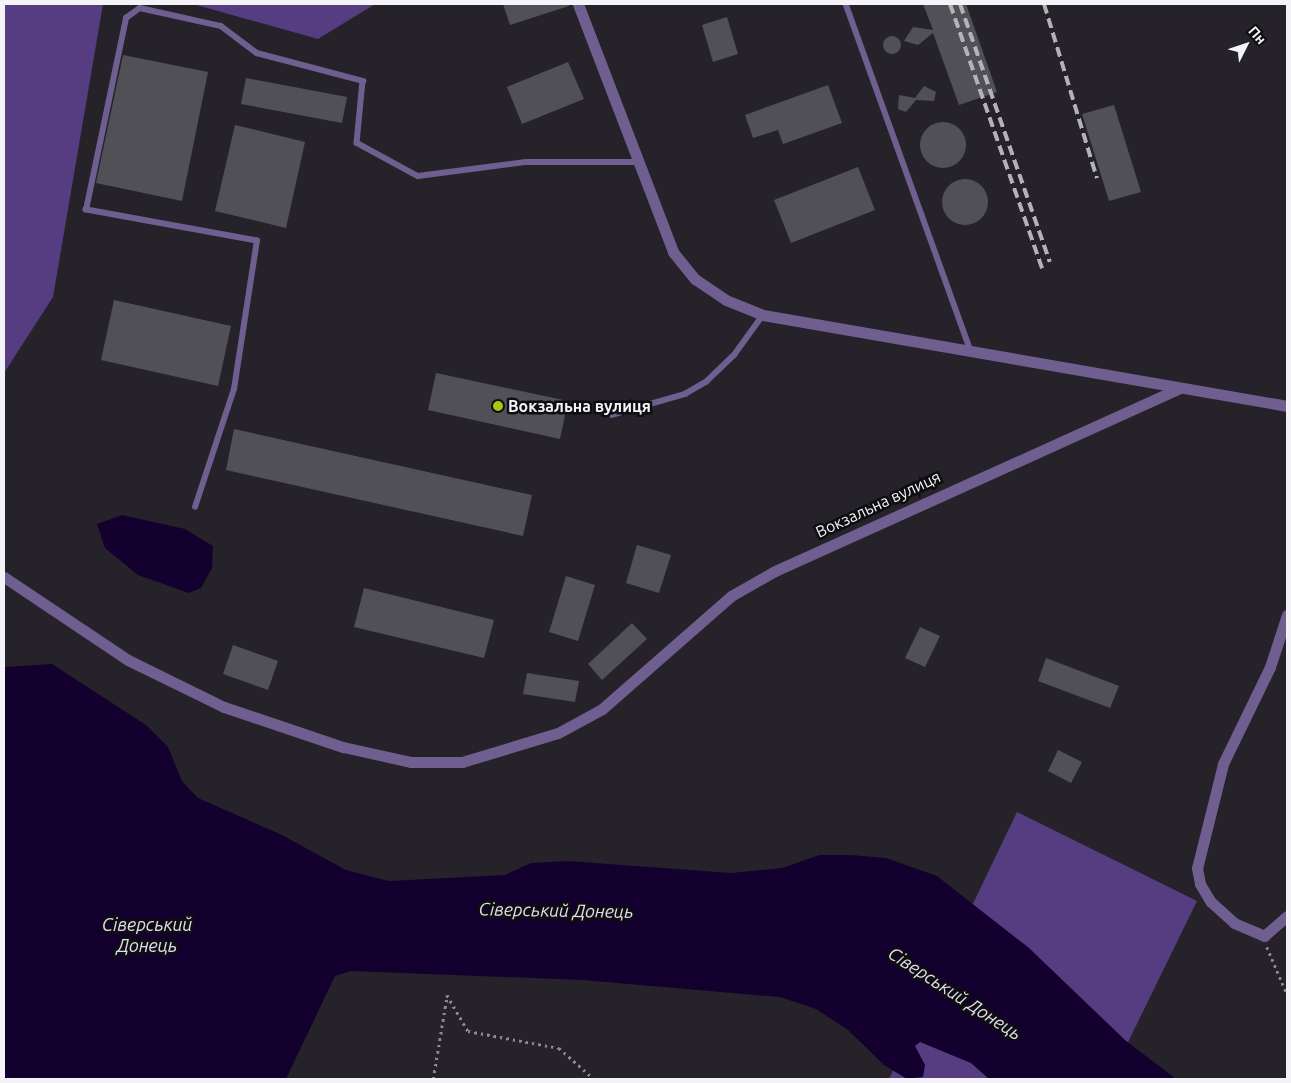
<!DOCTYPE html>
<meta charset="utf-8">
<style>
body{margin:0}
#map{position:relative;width:1291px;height:1083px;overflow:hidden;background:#252329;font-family:Ubuntu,sans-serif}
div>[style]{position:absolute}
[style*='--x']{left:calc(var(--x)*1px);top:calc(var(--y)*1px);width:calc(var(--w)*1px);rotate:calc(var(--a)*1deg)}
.green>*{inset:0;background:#563d81}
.water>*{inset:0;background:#14002e}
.building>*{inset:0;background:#525057}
.round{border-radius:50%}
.path>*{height:2.5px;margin-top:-1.25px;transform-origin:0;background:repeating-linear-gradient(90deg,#8c8a8f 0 2.5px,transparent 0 6.5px)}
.lane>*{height:5.5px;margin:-2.75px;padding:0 2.75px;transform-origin:2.75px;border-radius:2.75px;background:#6f5f91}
.street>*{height:11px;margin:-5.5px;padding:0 5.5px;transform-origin:5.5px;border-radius:5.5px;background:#6f5f91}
.rail>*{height:4px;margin-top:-2px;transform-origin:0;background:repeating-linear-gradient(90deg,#b4b2b7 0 10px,transparent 0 15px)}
.dots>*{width:14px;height:14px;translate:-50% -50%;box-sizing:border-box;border:2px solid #0e0d10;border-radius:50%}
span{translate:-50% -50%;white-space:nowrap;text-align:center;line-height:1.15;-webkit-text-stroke:5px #0e0d10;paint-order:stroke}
.poi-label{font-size:16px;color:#f4f3f7;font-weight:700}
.left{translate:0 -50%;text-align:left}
.street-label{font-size:16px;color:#f4f3f7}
.water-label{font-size:18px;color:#e1dbf0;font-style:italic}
.frame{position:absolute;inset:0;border:5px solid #f4f3f7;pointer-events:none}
.north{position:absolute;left:1221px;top:20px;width:50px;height:50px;-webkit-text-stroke:4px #0e0d10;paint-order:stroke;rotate:49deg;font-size:14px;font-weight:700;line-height:20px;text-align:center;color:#f4f3f7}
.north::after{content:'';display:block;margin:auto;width:18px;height:22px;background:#f4f3f7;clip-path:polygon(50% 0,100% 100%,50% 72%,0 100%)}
</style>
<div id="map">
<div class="green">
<i style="clip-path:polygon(4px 4px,103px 4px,53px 297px,4px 373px)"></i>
<i style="clip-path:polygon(193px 4px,375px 4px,318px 39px)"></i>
<i style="clip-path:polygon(1017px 812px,1197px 901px,1110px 1079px,889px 1079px)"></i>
</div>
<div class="water">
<i style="clip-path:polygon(122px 515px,185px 529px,213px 546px,212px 568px,201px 588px,189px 593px,138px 575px,105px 548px,97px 524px)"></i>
<i style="clip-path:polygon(52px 664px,146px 725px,168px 747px,182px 781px,198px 798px,282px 835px,346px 870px,389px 881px,505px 875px,531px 863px,568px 861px,731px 873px,782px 868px,819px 855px,851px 855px,886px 858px,937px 876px,1029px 948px,1125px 1040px,1176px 1079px,989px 1079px,971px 1063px,920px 1042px,915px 1046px,925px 1065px,923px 1077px,907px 1079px,884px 1065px,848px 1030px,816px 1009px,780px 997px,582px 980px,351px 971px,335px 976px,286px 1079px,4px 1079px,4px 667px)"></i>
</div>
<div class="building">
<i style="clip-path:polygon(503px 4px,569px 4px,569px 6px,510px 25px)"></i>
<i style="clip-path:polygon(923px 4px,966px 4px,997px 92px,959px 105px,933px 33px,918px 45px,904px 41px,913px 27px,933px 30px)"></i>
<i style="clip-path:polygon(727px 17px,738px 54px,713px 62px,702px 25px)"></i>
<i class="round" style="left:883px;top:36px;width:18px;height:18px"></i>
<i style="clip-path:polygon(123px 55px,208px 72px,182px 201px,96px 183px)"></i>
<i style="clip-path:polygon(568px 62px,584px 99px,522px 124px,507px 87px)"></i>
<i style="clip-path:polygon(246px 78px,347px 97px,342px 123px,241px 104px)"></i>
<i style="clip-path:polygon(828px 85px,842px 123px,783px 144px,778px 130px,753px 138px,745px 115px)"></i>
<i style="clip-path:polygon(924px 86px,936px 92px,934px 101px,916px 100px,906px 112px,898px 109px,899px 95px,915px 98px)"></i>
<i style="clip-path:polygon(1114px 105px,1141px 192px,1109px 201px,1082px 114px)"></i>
<i class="round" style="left:920px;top:122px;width:46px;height:46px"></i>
<i style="clip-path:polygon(235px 125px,305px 142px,286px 228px,215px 211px)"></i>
<i style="clip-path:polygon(858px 167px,875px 210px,791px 243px,774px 200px)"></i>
<i class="round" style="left:942px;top:179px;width:46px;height:46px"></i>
<i style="clip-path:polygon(114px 300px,231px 326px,218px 386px,101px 360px)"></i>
<i style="clip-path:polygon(436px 373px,568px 401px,560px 439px,428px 410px)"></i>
<i style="clip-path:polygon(234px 429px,532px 495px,523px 536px,226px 470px)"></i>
<i style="clip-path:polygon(637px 545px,671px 555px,659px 593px,626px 583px)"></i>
<i style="clip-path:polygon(566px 576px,595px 585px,578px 641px,549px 632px)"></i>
<i style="clip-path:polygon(364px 588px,494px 620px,484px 658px,354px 627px)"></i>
<i style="clip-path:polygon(632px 623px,647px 639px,602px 680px,588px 664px)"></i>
<i style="clip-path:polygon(920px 627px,940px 636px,925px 667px,905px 658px)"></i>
<i style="clip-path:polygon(233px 645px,278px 661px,268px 690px,223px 674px)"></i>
<i style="clip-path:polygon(1046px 658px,1119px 686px,1110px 708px,1038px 681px)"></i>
<i style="clip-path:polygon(527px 673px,579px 681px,575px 702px,523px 694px)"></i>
<i style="clip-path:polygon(1058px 750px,1082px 762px,1071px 783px,1048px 771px)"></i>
</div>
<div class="path">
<i style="--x:1267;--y:947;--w:51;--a:66.9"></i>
<i style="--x:433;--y:1079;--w:85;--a:-80.5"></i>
<i style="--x:447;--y:995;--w:42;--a:59.7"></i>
<i style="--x:468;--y:1031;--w:93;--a:10.6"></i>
<i style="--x:559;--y:1048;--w:47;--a:41.5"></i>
</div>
<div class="lane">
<i style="--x:846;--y:4;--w:369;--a:70.2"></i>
<i style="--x:612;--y:415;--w:76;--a:-16"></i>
<i style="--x:685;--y:394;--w:24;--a:-30"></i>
<i style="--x:706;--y:382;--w:39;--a:-44"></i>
<i style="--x:734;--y:355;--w:49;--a:-54.1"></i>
<i style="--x:195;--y:507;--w:124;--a:-71.7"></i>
<i style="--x:234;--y:389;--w:150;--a:-81.2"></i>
<i style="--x:257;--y:241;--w:174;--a:-169.7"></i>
<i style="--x:86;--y:210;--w:196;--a:-78.2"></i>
<i style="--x:126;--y:18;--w:17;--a:-36"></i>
<i style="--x:140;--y:8;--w:83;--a:12.5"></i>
<i style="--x:221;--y:26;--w:45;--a:36.9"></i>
<i style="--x:257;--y:53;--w:110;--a:14.8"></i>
<i style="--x:363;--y:81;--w:62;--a:95.5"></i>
<i style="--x:357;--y:143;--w:69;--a:28.4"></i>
<i style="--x:418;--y:176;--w:109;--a:-7.4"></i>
<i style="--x:526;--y:162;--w:110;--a:0"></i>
</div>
<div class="street">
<i style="--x:578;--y:4;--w:266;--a:69"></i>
<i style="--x:673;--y:252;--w:35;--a:51"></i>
<i style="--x:695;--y:279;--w:37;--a:34"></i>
<i style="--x:726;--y:300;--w:40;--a:22"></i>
<i style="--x:763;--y:315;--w:532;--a:9.85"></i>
<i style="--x:4;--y:577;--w:149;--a:33.8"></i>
<i style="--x:128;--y:660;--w:107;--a:26.1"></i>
<i style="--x:224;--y:707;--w:126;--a:18.6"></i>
<i style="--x:343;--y:747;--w:70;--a:12.4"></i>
<i style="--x:411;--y:762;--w:51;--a:0"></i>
<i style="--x:462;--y:762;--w:100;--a:-16.8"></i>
<i style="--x:558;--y:733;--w:50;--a:-28.6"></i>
<i style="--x:602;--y:709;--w:171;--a:-41.2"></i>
<i style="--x:731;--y:596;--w:51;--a:-29.6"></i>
<i style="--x:775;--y:571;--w:442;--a:-24.3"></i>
<i style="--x:1287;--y:615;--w:55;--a:108.1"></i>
<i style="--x:1270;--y:667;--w:108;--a:115.9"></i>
<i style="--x:1223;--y:764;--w:107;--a:104"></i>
<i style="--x:1197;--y:868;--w:16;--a:79"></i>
<i style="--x:1200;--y:884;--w:21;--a:59"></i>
<i style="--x:1211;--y:902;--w:31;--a:42"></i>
<i style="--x:1234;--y:923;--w:33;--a:23"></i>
<i style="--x:1264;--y:936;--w:30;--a:-41"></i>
</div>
<div class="rail">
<i style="--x:950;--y:4;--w:280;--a:70.8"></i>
<i style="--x:960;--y:4;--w:273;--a:70.8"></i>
<i style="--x:1044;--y:4;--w:182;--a:73.1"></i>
</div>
<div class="dots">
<i style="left:498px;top:406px;background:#adc60d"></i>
</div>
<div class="poi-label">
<span class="left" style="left:508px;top:406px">Вокзальна вулиця</span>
</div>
<div class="street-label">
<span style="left:878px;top:504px;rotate:-25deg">Вокзальна вулиця</span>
</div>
<div class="water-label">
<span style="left:556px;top:910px;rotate:1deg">Сіверський Донець</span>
<span style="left:147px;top:935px">Сіверський<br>Донець</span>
<span style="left:955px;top:993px;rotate:33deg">Сіверський Донець</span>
</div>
<div class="frame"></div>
<div class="north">Пн</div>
</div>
